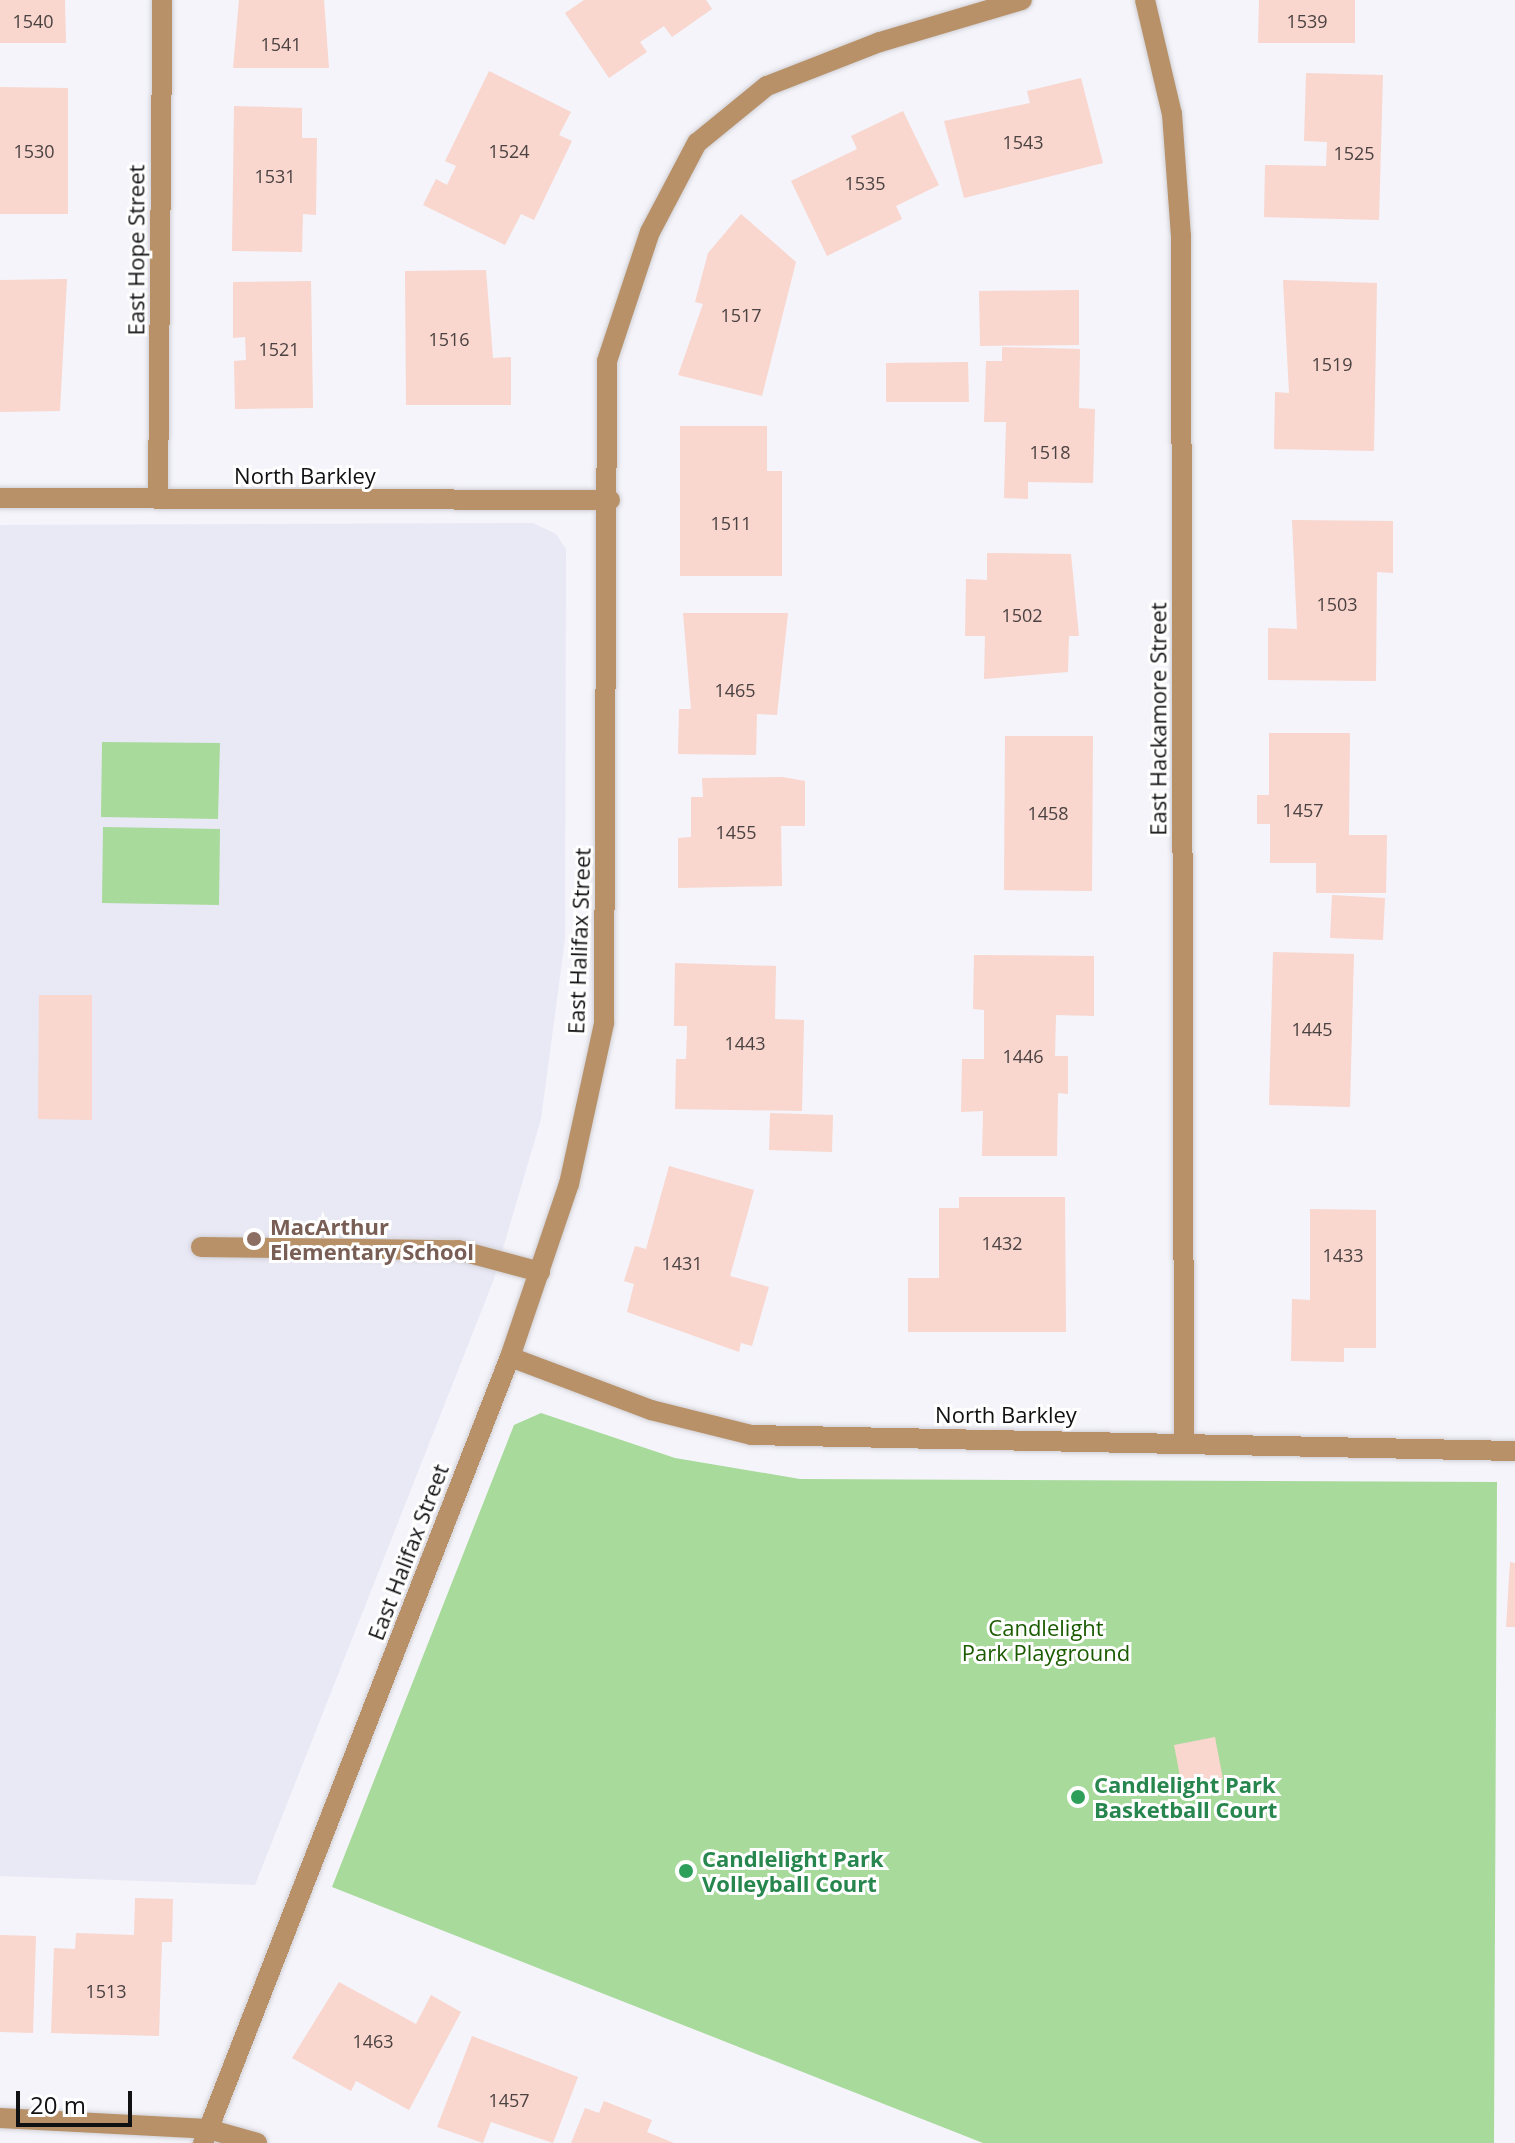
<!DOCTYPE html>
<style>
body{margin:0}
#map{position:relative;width:1515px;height:2143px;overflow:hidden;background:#f4f4fa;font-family:"Open Sans",sans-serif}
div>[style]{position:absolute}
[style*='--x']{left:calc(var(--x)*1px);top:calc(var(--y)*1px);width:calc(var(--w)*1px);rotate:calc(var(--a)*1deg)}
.built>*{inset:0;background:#e9e8f5}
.green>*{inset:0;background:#a8da9b}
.building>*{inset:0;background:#f9d6ce}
.roads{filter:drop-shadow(0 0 2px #d0d0d5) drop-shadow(0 0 2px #d0d0d5)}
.service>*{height:20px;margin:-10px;padding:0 10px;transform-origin:10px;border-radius:10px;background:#b89168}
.minor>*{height:20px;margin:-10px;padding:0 10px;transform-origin:10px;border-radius:10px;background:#b89168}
.dots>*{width:22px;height:22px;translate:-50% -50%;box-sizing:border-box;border:4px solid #fff;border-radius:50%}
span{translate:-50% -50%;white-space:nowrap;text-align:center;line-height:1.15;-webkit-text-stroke:6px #fff;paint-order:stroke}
.number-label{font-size:18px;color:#4b4242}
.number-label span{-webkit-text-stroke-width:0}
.street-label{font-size:22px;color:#111113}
.education-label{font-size:22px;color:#785e54;font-weight:700}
.left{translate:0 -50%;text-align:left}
.park-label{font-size:22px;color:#1b5b00}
.leisure-label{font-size:22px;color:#27864d;font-weight:700}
.scale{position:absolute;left:16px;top:2091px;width:116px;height:36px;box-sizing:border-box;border:4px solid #111113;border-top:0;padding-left:10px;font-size:24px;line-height:28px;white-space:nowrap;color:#111113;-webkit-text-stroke:6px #fff;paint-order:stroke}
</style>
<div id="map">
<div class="built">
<i style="clip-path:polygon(533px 523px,556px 534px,566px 549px,565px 939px,541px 1119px,494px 1279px,255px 1885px,0 1876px,0 525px)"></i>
</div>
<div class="green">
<i style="clip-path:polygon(102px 742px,220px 743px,218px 819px,101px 817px)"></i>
<i style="clip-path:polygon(103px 827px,220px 829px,219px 905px,102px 903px)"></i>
<i style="clip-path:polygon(541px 1413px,675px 1458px,800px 1479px,1497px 1482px,1494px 2143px,983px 2143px,332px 1887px,514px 1425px)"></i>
</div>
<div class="building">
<i style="clip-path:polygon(0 0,65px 0,66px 43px,0 43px)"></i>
<i style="clip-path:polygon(239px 0,324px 0,329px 68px,233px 68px)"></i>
<i style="clip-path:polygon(584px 0,706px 0,712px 9px,672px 37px,664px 26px,640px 42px,647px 52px,609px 78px,565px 13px)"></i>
<i style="clip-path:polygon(1259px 0,1355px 0,1355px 43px,1258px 43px)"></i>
<i style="clip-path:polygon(489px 71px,571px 112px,559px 135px,572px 141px,534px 220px,521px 214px,505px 245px,423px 205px,436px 179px,447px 185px,456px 166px,445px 161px)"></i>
<i style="clip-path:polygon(1306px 73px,1383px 75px,1379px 220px,1264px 217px,1265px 165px,1326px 166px,1327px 142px,1304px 141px)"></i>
<i style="clip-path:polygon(1081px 78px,1103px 163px,964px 198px,944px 121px,1030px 103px,1027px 91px)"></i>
<i style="clip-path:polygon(0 87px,68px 88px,68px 214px,0 214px)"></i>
<i style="clip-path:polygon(234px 106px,302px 108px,302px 138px,317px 138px,316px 215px,303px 214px,302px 252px,232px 251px)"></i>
<i style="clip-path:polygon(903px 111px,939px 185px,896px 206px,902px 219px,827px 256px,791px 181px,857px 149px,851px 136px)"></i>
<i style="clip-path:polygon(741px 214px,796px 262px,762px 396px,678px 375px,703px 304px,695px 302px,708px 253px)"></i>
<i style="clip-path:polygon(486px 270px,493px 358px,511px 357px,511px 405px,406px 405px,405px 271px)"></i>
<i style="clip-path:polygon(67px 279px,60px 411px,0 412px,0 280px)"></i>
<i style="clip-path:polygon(1283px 280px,1377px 283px,1374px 451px,1274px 449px,1275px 392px,1289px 393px)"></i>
<i style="clip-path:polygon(311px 281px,313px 408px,235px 409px,234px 361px,246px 360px,245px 337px,233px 338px,233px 282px)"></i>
<i style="clip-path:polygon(1079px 290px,1079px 345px,980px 346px,979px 291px)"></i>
<i style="clip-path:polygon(1002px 347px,1080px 349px,1079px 408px,1095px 409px,1093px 483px,1028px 482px,1028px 499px,1004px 498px,1006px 422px,984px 422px,986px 361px,1002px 361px)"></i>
<i style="clip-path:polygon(968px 362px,969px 402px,886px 402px,886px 363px)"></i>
<i style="clip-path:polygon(680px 426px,767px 426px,767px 471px,782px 471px,782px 576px,680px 576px)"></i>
<i style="clip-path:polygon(1292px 520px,1393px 521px,1393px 573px,1377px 572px,1376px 681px,1268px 680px,1268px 628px,1297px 629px)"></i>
<i style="clip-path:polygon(987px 553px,1071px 554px,1079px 636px,1069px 636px,1068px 672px,984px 679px,985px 636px,965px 636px,966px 579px,987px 580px)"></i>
<i style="clip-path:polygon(683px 613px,788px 613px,777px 715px,757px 714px,756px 755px,678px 754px,679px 709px,691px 709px)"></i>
<i style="clip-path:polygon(1269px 733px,1350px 733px,1349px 835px,1387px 835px,1386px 893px,1316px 893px,1316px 863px,1270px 863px,1270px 824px,1257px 824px,1257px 795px,1269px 795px)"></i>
<i style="clip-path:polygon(1005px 736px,1093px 736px,1092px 891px,1004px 890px)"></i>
<i style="clip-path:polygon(783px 777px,805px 781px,805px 826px,781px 826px,782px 886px,678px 888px,678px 838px,691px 837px,691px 797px,703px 797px,702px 778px)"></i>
<i style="clip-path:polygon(1332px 895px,1385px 898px,1383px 940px,1330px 938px)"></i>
<i style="clip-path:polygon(1273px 952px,1354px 954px,1350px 1107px,1269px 1105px)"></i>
<i style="clip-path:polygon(974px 955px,1094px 956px,1094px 1016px,1056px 1015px,1055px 1056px,1068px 1056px,1068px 1094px,1058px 1093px,1057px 1156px,982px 1156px,983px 1111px,961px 1112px,962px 1059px,984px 1059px,984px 1010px,973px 1009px)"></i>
<i style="clip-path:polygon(675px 963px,776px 966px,775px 1019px,804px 1020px,802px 1111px,675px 1109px,676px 1059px,686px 1059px,687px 1026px,674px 1026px)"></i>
<i style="clip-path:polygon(39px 995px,92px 995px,92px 1120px,38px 1119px)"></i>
<i style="clip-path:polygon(770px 1113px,833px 1115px,832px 1152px,769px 1150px)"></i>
<i style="clip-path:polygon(669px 1166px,754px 1190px,730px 1276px,769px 1287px,752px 1346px,741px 1343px,739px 1352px,627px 1312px,634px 1284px,624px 1281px,635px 1246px,646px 1249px)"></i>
<i style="clip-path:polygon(959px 1197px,1065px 1197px,1066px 1332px,908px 1332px,908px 1278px,939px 1278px,939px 1208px,959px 1208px)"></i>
<i style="clip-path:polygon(1310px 1209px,1376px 1210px,1376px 1348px,1344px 1348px,1344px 1362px,1291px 1361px,1292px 1299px,1310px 1300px)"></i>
<i style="clip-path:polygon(1510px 1562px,1515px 1563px,1515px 1627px,1506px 1627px)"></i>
<i style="clip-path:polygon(1215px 1737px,1223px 1779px,1182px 1787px,1174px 1745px)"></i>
<i style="clip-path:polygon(135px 1898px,173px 1899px,172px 1942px,162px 1942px,159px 2036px,51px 2033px,54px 1948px,75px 1949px,76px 1933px,134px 1935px)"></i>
<i style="clip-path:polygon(0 1935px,36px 1936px,33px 2033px,0 2032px)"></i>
<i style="clip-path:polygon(339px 1982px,416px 2024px,431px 1995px,461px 2012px,409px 2110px,356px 2081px,351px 2091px,292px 2058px)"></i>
<i style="clip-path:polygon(472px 2036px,578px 2077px,553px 2143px,491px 2122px,483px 2143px,437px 2127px)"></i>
<i style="clip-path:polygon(604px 2101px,652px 2120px,647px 2132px,674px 2143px,571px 2143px,585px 2108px,599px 2113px)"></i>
</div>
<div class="roads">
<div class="service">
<i style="--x:201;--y:1247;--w:257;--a:0.7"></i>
<i style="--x:458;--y:1250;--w:85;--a:15"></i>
</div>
<div class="minor">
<i style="--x:1145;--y:0;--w:117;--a:76.7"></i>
<i style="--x:1172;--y:114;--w:122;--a:85.8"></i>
<i style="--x:1181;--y:236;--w:1205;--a:89.86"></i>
<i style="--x:0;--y:498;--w:610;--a:0.19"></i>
<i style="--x:158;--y:499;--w:499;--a:-89.5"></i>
<i style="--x:510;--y:1357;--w:151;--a:20.6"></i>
<i style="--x:651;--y:1410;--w:103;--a:14"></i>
<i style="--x:751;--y:1435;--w:764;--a:1.2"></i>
<i style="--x:0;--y:2118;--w:208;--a:3"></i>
<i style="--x:208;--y:2129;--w:51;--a:15.9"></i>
<i style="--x:203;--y:2143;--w:844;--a:-68.67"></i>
<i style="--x:510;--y:1357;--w:183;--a:-71.2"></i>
<i style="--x:569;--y:1184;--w:165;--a:-77.7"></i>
<i style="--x:604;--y:1023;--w:662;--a:-89.74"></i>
<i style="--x:607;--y:361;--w:136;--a:-71.6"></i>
<i style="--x:650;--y:232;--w:101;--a:-62.2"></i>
<i style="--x:697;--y:143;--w:90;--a:-39.2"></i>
<i style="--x:767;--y:86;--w:121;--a:-21.3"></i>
<i style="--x:880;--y:42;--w:148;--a:-16.5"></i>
</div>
</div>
<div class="dots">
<i style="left:254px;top:1239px;background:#8d6e63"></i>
<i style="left:1078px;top:1797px;background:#2e9e5b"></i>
<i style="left:686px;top:1871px;background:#2e9e5b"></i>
</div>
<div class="number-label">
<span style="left:33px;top:21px">1540</span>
<span style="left:1307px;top:21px">1539</span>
<span style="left:281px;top:44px">1541</span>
<span style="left:1023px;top:142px">1543</span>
<span style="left:34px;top:151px">1530</span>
<span style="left:509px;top:151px">1524</span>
<span style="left:1354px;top:153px">1525</span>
<span style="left:275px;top:176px">1531</span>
<span style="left:865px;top:183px">1535</span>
<span style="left:741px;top:315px">1517</span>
<span style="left:449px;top:339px">1516</span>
<span style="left:279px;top:349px">1521</span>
<span style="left:1332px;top:364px">1519</span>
<span style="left:1050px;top:452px">1518</span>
<span style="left:731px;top:523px">1511</span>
<span style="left:1337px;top:604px">1503</span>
<span style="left:1022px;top:615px">1502</span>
<span style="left:735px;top:690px">1465</span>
<span style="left:1303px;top:810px">1457</span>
<span style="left:1048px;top:813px">1458</span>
<span style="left:736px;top:832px">1455</span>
<span style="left:1312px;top:1029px">1445</span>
<span style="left:745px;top:1043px">1443</span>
<span style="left:1023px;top:1056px">1446</span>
<span style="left:1002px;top:1243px">1432</span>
<span style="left:1343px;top:1255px">1433</span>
<span style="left:682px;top:1263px">1431</span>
<span style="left:106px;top:1991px">1513</span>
<span style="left:373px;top:2041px">1463</span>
<span style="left:509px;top:2100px">1457</span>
</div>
<div class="street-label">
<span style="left:136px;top:250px;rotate:-90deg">East Hope Street</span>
<span style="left:305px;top:476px">North Barkley</span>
<span style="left:1158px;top:719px;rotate:-90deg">East Hackamore Street</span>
<span style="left:579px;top:941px;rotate:-88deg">East Halifax Street</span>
<span style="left:1006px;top:1415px">North Barkley</span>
<span style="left:408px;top:1552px;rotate:-69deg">East Halifax Street</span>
</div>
<div class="education-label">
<span class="left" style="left:270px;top:1239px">MacArthur<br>Elementary School</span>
</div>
<div class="park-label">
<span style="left:1046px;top:1640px">Candlelight<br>Park Playground</span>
</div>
<div class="leisure-label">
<span class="left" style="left:1094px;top:1797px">Candlelight Park<br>Basketball Court</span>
<span class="left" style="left:702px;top:1871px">Candlelight Park<br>Volleyball Court</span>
</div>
<div class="scale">20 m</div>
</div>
